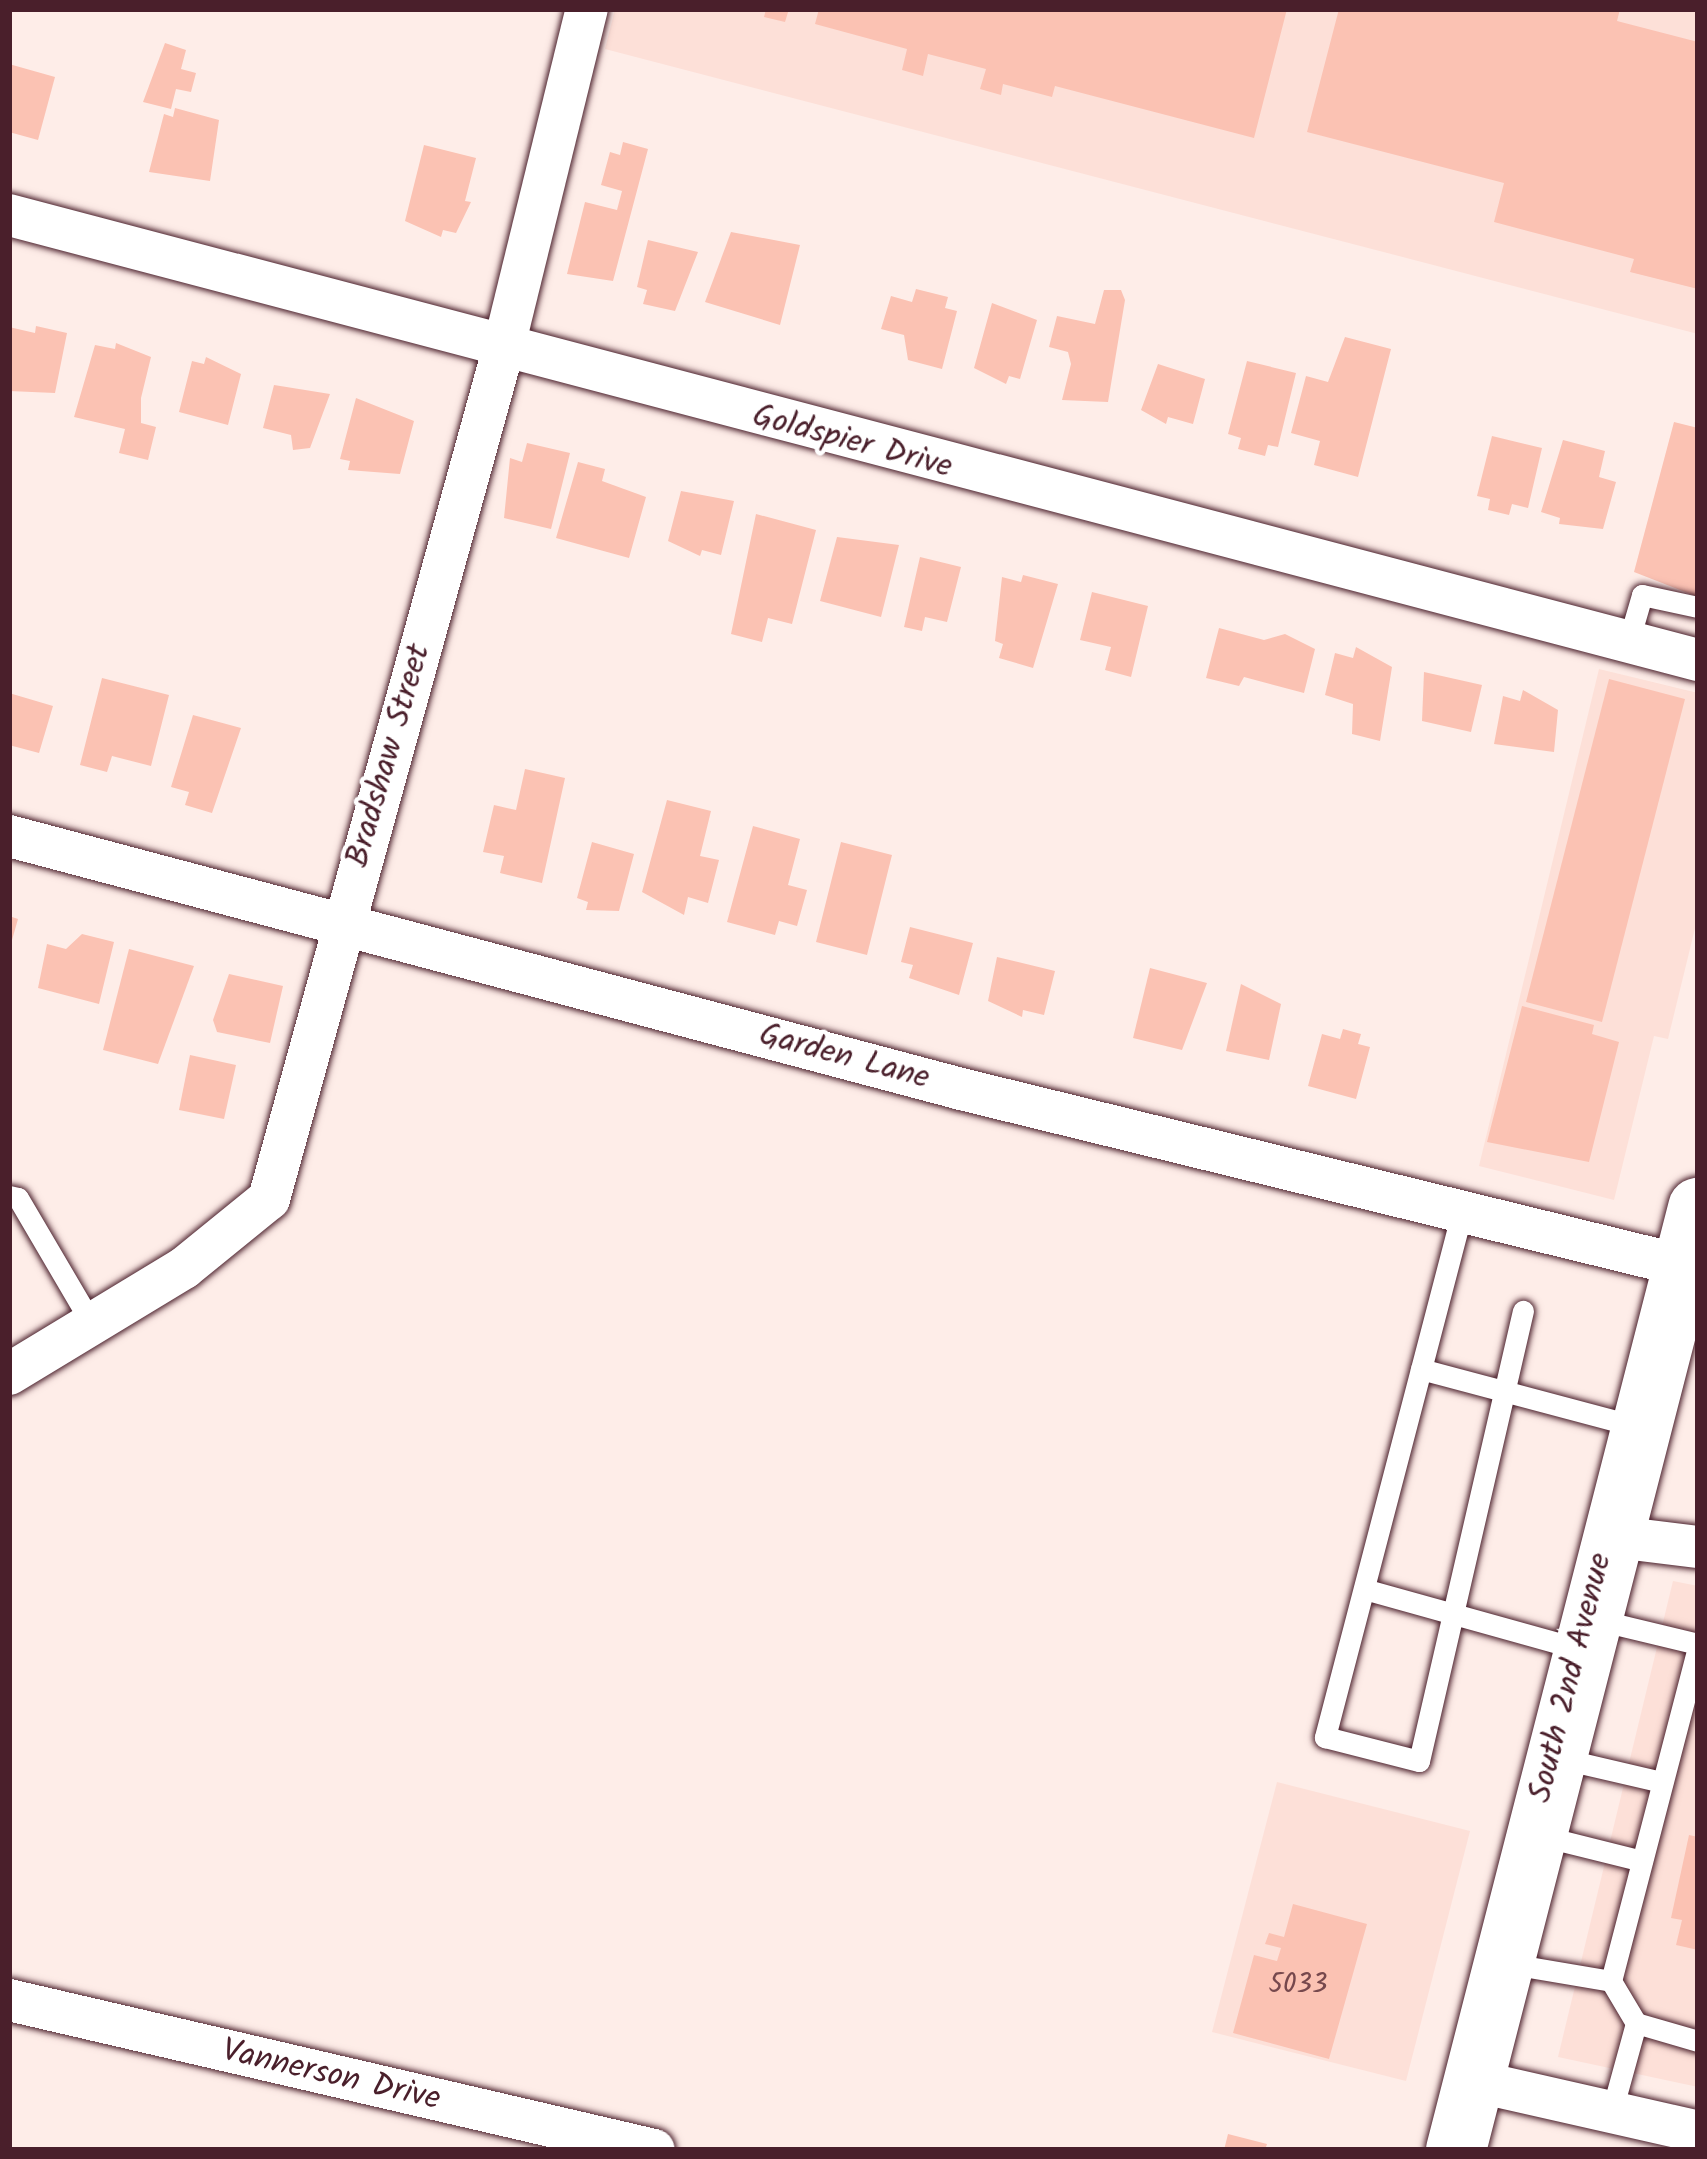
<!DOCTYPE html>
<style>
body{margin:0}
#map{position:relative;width:1707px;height:2159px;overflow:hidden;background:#feede8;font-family:Kalam,sans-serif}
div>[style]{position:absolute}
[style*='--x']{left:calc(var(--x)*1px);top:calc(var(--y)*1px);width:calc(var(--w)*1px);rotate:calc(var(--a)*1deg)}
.built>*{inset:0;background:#fde0d8}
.building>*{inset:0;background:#fbc2b3}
.roads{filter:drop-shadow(0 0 3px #4a1f2b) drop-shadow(0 0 3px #4a1f2b)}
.service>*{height:21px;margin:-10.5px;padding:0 10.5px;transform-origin:10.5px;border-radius:10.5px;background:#fff}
.minor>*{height:42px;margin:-21px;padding:0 21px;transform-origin:21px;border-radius:21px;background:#fff}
.secondary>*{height:60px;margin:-30px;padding:0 30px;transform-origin:30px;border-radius:30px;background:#fff}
span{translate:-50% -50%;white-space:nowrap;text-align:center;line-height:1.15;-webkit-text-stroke:9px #fff;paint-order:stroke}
.number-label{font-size:27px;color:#76484d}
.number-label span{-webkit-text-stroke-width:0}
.street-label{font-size:33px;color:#4a1f2b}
.frame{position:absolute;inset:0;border:12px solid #4a1f2b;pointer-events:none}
</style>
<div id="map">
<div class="built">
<i style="clip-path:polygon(615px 9px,1698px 9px,1698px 334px,605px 49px)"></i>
<i style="clip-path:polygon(1599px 669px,1698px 693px,1698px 916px,1668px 1039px,1654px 1036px,1614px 1200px,1479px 1166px)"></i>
<i style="clip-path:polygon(1673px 1581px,1698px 1586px,1698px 2087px,1558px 2057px)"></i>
<i style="clip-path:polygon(1277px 1782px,1470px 1831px,1406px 2081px,1212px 2032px)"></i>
</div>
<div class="building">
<i style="clip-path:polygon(766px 9px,789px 9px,785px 22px,764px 17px)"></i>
<i style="clip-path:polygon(819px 9px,1287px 9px,1254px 138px,1055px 86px,1052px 97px,1003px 84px,1001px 95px,980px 89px,986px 69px,928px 54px,923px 76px,902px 70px,907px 49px,815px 24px)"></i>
<i style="clip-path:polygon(1339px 9px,1620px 9px,1617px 21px,1698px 42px,1698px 289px,1630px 272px,1634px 259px,1494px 222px,1504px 183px,1307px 132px)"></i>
<i style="clip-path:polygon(165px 43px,186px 50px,181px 69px,196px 73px,191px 92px,176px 89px,171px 109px,143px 102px)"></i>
<i style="clip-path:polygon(9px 64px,55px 77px,38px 140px,9px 132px)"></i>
<i style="clip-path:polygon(175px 108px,219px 120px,210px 181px,149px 172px,164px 114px,173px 117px)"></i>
<i style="clip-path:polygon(623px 142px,648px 149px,613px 281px,567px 274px,585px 202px,617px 210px,622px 191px,601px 185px,610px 152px,620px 155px)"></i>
<i style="clip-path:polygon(424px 145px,476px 158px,465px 201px,471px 202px,456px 233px,443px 230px,441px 237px,405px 221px)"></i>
<i style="clip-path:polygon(731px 232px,800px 245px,780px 325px,705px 302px)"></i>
<i style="clip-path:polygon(648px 240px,698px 252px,675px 311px,643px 304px,647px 290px,637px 287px)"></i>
<i style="clip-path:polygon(916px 289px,948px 297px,945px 308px,957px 311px,942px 369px,908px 360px,904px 335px,881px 329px,891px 296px,912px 302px)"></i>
<i style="clip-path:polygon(1104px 290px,1121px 290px,1125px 300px,1108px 402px,1062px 400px,1071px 364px,1068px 352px,1049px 347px,1057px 316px,1095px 324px)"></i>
<i style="clip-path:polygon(992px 303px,1037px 320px,1020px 379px,1009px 376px,1006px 384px,974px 368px)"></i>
<i style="clip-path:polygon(36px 326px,67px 333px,55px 393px,9px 391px,9px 327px,35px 333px)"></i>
<i style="clip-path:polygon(1345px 337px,1391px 349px,1358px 477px,1314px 465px,1320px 441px,1291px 433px,1306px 376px,1328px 382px)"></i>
<i style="clip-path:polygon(116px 343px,151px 357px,141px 398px,141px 423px,156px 427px,148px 460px,119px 453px,125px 429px,74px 417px,95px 345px,115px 349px)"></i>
<i style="clip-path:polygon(206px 357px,241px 374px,228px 425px,179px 412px,192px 361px,204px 364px)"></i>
<i style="clip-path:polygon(1247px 361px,1296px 373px,1278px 447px,1268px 445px,1265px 456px,1238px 449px,1241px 438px,1228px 434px)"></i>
<i style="clip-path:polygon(1158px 364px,1205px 379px,1193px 424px,1168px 417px,1166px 424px,1141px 410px)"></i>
<i style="clip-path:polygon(274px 385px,330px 394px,310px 448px,293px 450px,291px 435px,263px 428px)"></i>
<i style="clip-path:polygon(356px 398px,414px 421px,400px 474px,348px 470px,350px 461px,340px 459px)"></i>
<i style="clip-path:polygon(1674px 422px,1698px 428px,1698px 597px,1634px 572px)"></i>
<i style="clip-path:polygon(1492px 436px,1542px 448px,1528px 508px,1512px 504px,1509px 515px,1488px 510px,1490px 499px,1477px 496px)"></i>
<i style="clip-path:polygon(1563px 440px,1605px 451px,1599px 477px,1616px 482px,1603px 529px,1559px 524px,1560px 518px,1541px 512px)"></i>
<i style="clip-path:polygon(527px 443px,570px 453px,551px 529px,504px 518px,510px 458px,522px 462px)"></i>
<i style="clip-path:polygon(578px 462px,605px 469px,602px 481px,646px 497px,629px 558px,556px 538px)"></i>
<i style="clip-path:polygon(681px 491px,734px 501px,721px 555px,702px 550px,700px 556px,668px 541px)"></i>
<i style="clip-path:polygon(756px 514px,816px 530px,792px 624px,768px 618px,762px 642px,731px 634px)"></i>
<i style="clip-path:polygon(837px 537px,899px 545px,881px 617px,820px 601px)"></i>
<i style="clip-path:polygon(920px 557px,961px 567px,947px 622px,925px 617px,922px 631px,904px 627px)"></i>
<i style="clip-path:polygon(1023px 575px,1058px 584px,1033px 668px,999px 658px,1003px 644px,995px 641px,1002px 577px,1021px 582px)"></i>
<i style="clip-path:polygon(1092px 592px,1148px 606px,1131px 677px,1105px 670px,1111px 647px,1080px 640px)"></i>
<i style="clip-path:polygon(1219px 628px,1264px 640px,1285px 634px,1315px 649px,1304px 693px,1244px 677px,1239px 686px,1206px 678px)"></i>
<i style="clip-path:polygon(1356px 647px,1392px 667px,1380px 741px,1352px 734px,1353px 704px,1325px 695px,1335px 653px,1353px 658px)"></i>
<i style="clip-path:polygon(1424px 672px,1482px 685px,1471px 732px,1422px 721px)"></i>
<i style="clip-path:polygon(102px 678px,169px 695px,151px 766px,112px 756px,107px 772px,80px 765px)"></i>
<i style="clip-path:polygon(1609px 679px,1685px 699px,1602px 1022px,1526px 1002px)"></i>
<i style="clip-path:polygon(1523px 690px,1558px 710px,1554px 752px,1494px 744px,1503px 696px,1520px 701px)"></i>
<i style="clip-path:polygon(9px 693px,53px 706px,39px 753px,9px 745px)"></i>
<i style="clip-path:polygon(193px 715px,241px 728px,212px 813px,185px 805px,189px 792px,171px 787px)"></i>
<i style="clip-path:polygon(525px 769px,565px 778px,542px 883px,500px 873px,504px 856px,483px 852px,494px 805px,516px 810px)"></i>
<i style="clip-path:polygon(667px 800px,711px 811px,700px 856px,719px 860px,708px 903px,688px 897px,684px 915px,642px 892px)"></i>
<i style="clip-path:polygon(753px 826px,800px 839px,788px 885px,807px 890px,797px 926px,779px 921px,775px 935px,727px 922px)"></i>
<i style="clip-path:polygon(592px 842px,634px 854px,619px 911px,586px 910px,588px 902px,577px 898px)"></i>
<i style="clip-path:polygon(841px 842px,892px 855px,867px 955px,816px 942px)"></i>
<i style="clip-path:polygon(9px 916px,18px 919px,10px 947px,9px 947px)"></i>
<i style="clip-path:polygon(910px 927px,973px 943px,959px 995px,909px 978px,913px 965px,901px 962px)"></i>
<i style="clip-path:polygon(82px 934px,114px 942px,99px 1004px,38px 988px,47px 944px,66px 949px)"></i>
<i style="clip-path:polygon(129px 949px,194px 966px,158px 1064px,103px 1050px)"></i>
<i style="clip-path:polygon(997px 957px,1055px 971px,1044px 1015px,1023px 1010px,1022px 1017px,988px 1001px)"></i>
<i style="clip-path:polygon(1150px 968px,1207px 983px,1182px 1050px,1133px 1038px)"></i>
<i style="clip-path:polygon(229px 974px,283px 986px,270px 1043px,217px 1032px,213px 1020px)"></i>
<i style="clip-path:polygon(1241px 984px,1281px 1004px,1269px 1060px,1226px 1051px)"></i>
<i style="clip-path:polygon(1522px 1006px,1594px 1025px,1592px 1034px,1619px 1042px,1589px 1162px,1487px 1142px)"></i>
<i style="clip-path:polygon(1343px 1029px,1361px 1034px,1358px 1044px,1370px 1047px,1356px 1099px,1308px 1086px,1322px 1034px,1340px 1039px)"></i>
<i style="clip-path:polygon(190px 1055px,236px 1065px,224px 1119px,179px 1110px)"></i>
<i style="clip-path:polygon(1689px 1835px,1698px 1837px,1698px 1950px,1676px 1945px,1682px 1920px,1671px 1918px)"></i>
<i style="clip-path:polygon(1293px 1904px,1367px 1924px,1329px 2059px,1233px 2033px,1254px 1955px,1277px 1961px,1281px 1948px,1265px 1944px,1269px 1933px,1284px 1937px)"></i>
<i style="clip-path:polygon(1228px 2134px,1267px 2144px,1265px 2150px,1224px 2150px)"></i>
</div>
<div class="roads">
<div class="service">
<i style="--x:1628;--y:643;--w:50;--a:-73.7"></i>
<i style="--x:1642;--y:595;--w:57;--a:12.1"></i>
<i style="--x:9;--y:1196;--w:9;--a:13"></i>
<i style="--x:18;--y:1198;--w:146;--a:59.6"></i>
<i style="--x:1462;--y:1212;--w:543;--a:104.63"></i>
<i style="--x:1325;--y:1737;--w:97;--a:14.3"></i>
<i style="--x:1419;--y:1761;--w:462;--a:-77"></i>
<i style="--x:1421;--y:1369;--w:226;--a:14.9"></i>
<i style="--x:1364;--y:1589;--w:223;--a:15.6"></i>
<i style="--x:1594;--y:1619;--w:107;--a:13.5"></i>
<i style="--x:1563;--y:1759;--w:102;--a:13.1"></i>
<i style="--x:1538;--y:1835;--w:107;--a:14"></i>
<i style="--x:1505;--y:1963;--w:108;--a:9.6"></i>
<i style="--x:1636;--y:2023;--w:65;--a:16.2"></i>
<i style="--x:1611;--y:2114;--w:94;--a:-74.6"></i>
<i style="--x:1636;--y:2023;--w:49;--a:-120.8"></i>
<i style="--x:1611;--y:1981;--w:344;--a:-75.4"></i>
</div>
<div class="minor">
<i style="--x:9;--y:215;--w:1747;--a:14.76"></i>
<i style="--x:9;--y:836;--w:985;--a:14.88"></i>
<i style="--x:961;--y:1089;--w:744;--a:13.76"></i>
<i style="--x:9;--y:1374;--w:205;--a:-31.2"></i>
<i style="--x:184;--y:1268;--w:109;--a:-39.1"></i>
<i style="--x:269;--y:1199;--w:881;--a:-74.59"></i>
<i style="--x:503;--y:350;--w:351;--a:-76.2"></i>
<i style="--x:1608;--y:1536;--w:91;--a:7"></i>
<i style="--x:9;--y:2000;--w:662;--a:13.09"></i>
<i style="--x:1470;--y:2080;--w:234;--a:12.8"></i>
</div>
<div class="secondary">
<i style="--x:1456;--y:2150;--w:973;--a:-75.59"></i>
</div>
</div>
<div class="number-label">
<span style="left:1298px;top:1985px">5033</span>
</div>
<div class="street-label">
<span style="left:852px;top:443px;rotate:15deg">Goldspier Drive</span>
<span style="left:390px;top:756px;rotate:-74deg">Bradshaw Street</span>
<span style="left:844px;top:1058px;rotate:15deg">Garden Lane</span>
<span style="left:1572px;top:1678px;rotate:-76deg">South 2nd Avenue</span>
<span style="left:331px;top:2076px;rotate:13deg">Vannerson Drive</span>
</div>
<div class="frame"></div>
</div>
